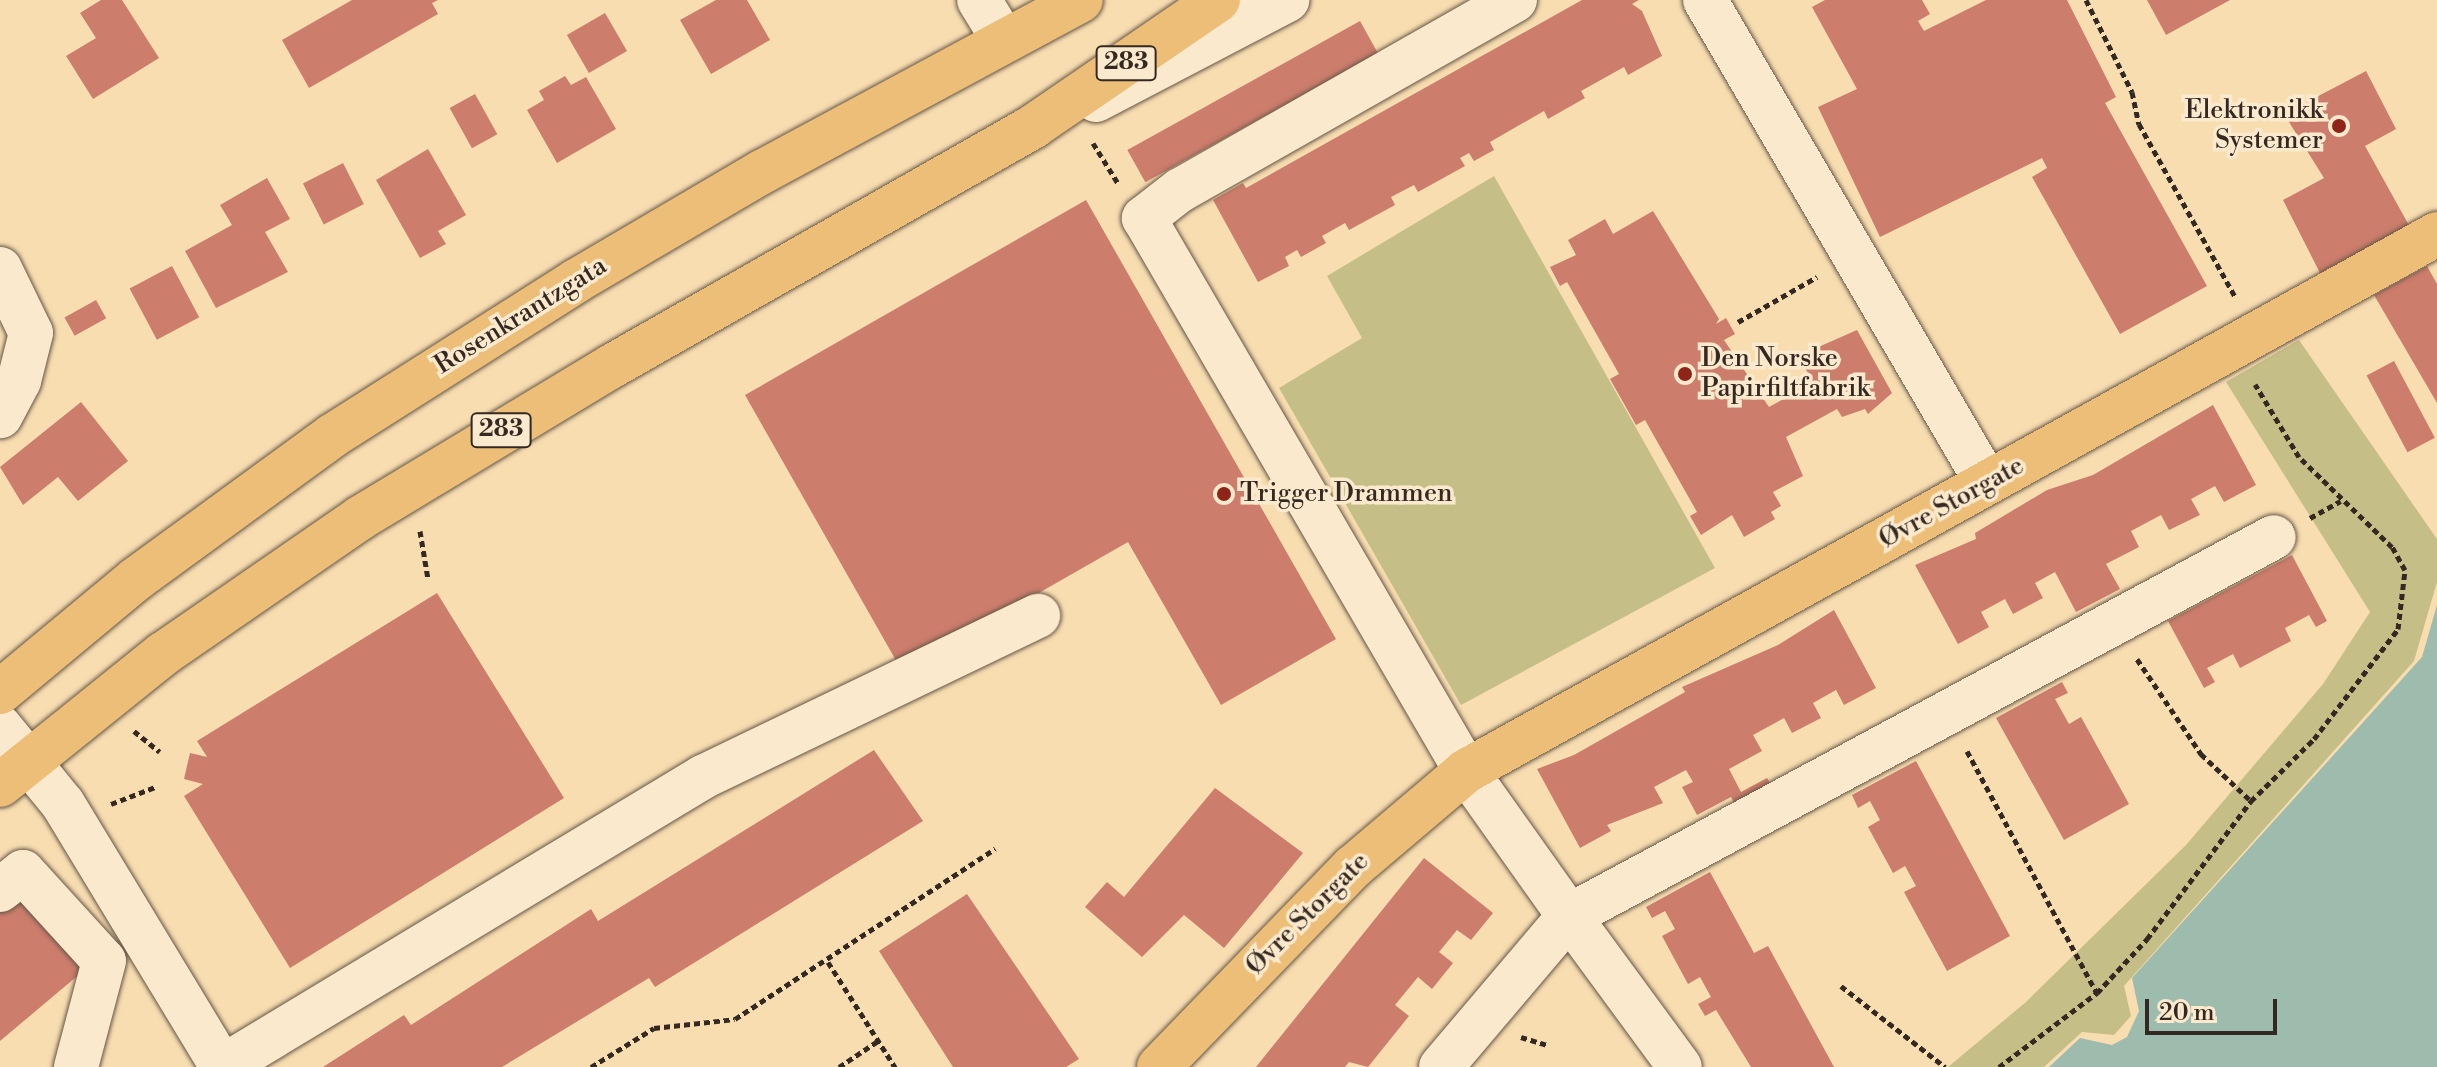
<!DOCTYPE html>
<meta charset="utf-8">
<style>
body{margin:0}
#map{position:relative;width:2437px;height:1067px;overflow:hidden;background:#f8ddb1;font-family:"Libre Bodoni",serif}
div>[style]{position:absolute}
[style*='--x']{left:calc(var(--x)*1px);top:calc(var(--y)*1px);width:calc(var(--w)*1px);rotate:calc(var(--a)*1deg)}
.green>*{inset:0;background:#c5bf87}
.water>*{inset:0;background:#9dbcad}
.building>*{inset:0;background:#cc7d6c;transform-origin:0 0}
.path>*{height:5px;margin-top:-2.5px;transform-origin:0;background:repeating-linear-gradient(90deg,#342922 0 6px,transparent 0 10px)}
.roads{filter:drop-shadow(0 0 2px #655646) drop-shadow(0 0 2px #655646)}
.minor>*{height:44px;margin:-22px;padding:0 22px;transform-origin:22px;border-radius:22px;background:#fae9cc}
.major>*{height:44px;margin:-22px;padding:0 22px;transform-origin:22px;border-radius:22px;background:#ecbe78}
.dots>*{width:22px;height:22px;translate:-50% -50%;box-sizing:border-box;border:4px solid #fae9cc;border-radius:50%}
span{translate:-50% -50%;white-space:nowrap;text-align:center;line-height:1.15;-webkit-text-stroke:7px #fae9cc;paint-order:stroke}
.shield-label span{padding:2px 6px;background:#fae9cc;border:2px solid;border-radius:6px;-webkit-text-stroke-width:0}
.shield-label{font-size:24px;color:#342922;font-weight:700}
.poi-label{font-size:26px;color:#342922}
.right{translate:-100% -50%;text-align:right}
.left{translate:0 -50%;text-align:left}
.street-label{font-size:26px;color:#342922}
.scale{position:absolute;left:2145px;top:999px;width:132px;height:36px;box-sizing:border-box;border:4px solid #342922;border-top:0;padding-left:10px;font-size:24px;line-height:28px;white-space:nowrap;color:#342922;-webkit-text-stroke:6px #fae9cc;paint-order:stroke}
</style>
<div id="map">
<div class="green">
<i style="clip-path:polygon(1494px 176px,1715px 568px,1461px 705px,1279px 388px,1362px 338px,1327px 276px)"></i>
<i style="clip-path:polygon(2299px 340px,2437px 539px,2437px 582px,2414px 661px,2124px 986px,2131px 1016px,2114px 1035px,2082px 1032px,2044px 1067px,1948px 1067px,2026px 1002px,2186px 845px,2323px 684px,2370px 612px,2226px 382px)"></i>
</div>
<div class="water">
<i style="clip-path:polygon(2437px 605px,2437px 1067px,2049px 1067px,2080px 1038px,2112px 1045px,2127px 1037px,2139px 1011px,2132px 978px,2422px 657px)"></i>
</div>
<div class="building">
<i style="clip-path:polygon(101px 0,122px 0,159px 58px,93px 99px,66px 56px,96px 38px,80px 13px)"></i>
<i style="clip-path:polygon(352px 0,438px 0,432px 3px,438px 14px,309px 88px,282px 40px)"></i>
<i style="clip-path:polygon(716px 0,747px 0,770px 40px,711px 74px,680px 20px)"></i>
<i style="clip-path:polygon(1582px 0,1639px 0,1632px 4px,1642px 11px,1662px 56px,1628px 75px,1624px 67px,1581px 91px,1585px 98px,1548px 119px,1544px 111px,1490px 142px,1494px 150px,1474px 161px,1469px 153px,1460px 158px,1465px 166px,1418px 192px,1414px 185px,1391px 197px,1395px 205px,1349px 230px,1345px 223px,1322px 236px,1326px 243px,1301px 257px,1297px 250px,1285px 257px,1289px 266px,1258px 282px,1213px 200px,1243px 183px,1246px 188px)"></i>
<i style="clip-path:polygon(1825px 0,1922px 0,1930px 14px,1918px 21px,1924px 31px,1986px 0,2067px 0,2116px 97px,2105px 103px,2207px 286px,2120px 334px,2032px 177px,2047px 168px,2042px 158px,1880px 237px,1818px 107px,1857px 89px,1812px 7px)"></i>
<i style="clip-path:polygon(2147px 0,2230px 0,2166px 35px)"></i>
<i style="left:605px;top:13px;width:44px;height:44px;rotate:60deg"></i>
<i style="left:1360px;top:21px;width:37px;height:266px;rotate:61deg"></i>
<i style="clip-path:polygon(2366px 71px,2396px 129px,2365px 146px,2411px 229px,2322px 277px,2283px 200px,2324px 178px,2284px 114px)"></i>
<i style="clip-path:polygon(565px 76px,571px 85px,586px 77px,616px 129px,557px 163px,527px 110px,544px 100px,539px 91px)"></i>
<i style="left:475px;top:94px;width:46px;height:29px;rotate:61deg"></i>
<i style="clip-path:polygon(428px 149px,466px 215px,438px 231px,446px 244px,420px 258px,376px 180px)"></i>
<i style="left:343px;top:163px;width:46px;height:45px;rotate:63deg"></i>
<i style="clip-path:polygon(267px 178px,290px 219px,265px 232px,288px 272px,216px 308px,185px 251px,232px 225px,220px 205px)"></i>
<i style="clip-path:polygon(1086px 200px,1336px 639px,1221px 705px,1128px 542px,902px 671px,745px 395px)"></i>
<i style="clip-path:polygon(1653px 211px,1719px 319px,1716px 324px,1726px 318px,1735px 334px,1724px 340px,1769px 407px,1789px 396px,1784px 387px,1808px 373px,1798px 356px,1857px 330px,1892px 393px,1868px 414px,1865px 409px,1842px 417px,1837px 409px,1786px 437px,1803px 476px,1773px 492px,1781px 506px,1771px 512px,1775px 519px,1744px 537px,1732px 515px,1701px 535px,1690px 516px,1697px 512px,1645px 420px,1636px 425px,1610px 379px,1619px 374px,1567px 282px,1560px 286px,1550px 267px,1576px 255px,1568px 240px,1605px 219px,1613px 234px)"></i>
<i style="left:172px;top:266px;width:58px;height:48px;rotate:62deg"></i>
<i style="clip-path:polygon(2427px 266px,2437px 284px,2437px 403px,2374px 295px)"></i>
<i style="left:96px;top:300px;width:21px;height:36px;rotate:61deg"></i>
<i style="left:2394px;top:361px;width:87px;height:31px;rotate:62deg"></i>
<i style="clip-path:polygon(81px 402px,128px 461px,78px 501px,58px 477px,23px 505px,0 467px)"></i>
<i style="clip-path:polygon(2213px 405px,2256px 485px,2224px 502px,2215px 486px,2191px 499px,2200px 515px,2169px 530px,2161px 515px,2131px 531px,2139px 547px,2106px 564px,2120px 589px,2076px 612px,2055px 572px,2035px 583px,2043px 598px,2013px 614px,2005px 599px,1981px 612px,1989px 627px,1958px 644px,1915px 565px,1976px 539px,1975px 533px,2047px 490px,2093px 475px)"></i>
<i style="clip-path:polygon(2292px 555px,2327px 621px,2316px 627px,2309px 615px,2285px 628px,2291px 641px,2240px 668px,2233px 654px,2207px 668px,2215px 682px,2204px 688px,2168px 621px)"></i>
<i style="clip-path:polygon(437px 593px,564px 798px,290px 968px,184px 796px,203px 784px,184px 779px,190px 753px,207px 757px,197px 741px)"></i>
<i style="clip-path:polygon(1834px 610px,1876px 688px,1844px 705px,1836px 690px,1813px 703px,1821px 718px,1792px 733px,1784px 718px,1753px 735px,1762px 751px,1729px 769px,1741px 792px,1767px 778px,1776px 792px,1739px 812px,1731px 797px,1697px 815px,1682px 787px,1693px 782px,1686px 770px,1654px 787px,1663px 803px,1607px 825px,1611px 831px,1580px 848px,1537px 769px,1574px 755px,1685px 692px,1682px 687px,1778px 645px)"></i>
<i style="clip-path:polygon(2062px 682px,2068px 693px,2055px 699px,2069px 724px,2081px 717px,2129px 804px,2064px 840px,1996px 718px)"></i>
<i style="clip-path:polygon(874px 750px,923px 821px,655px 987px,649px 978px,502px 1067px,323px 1067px,404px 1015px,411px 1025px,591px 909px,598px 921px)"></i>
<i style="clip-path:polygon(1916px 761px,2010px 936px,1947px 971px,1904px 892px,1916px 886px,1905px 866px,1893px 873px,1868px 827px,1880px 820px,1870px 801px,1858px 808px,1852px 795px)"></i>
<i style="clip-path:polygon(1215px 788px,1303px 853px,1224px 948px,1184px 915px,1142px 957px,1085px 907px,1107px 882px,1124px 897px)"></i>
<i style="clip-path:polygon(1424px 858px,1493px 913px,1471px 940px,1457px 930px,1439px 952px,1453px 963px,1432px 989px,1418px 977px,1395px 1005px,1409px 1016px,1368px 1067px,1349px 1062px,1345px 1067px,1256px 1067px)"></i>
<i style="clip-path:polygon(1710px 872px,1754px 953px,1768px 946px,1834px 1067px,1751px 1067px,1716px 1010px,1705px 1016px,1698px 1004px,1711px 997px,1700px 977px,1688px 984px,1662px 936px,1675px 929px,1665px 911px,1652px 918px,1646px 907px)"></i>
<i style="clip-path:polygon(24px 891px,88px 967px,0 1041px,0 911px)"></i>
<i style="clip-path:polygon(967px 894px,1079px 1059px,1066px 1067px,953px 1067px,879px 951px)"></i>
</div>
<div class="path">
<i style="--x:2086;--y:0;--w:103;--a:63.4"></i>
<i style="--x:2132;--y:92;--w:33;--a:78"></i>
<i style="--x:2139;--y:124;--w:199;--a:60.9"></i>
<i style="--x:1093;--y:143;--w:49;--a:58.2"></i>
<i style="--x:1738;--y:322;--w:91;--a:-29.7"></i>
<i style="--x:2310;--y:518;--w:35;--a:-29"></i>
<i style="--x:420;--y:531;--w:49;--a:80.5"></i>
<i style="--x:2137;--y:659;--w:115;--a:56"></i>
<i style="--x:2201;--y:754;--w:69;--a:43.2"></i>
<i style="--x:134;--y:731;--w:33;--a:39"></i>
<i style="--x:1967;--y:751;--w:275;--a:61.8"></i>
<i style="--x:111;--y:804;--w:47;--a:-21.1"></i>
<i style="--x:828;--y:962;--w:125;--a:57.5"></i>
<i style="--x:1841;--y:986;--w:132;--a:37.9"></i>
<i style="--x:1521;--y:1037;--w:27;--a:17"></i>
<i style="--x:591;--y:1067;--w:74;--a:-31.8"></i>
<i style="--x:654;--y:1028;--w:81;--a:-6.3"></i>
<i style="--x:735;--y:1019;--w:311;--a:-33.2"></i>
<i style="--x:839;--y:1067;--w:47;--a:-33.7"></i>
<i style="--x:1999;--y:1067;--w:123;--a:-37.1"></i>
<i style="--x:2097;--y:993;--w:74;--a:-47.2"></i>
<i style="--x:2147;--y:939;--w:173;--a:-53"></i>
<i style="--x:2251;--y:801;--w:88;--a:-44.5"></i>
<i style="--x:2314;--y:739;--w:138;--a:-52.6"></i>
<i style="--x:2398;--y:629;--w:59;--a:-83.2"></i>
<i style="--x:2405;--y:570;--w:26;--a:-119"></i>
<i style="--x:2392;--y:547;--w:129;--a:-135.9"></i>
<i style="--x:2299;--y:457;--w:85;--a:-121.1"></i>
</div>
<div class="roads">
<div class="minor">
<i style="--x:979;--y:0;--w:46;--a:58.4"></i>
<i style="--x:1515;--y:0;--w:385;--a:150.4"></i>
<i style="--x:1180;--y:190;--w:46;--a:142.1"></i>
<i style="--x:1144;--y:218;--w:640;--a:59.79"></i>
<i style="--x:1466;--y:771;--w:178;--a:54.6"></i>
<i style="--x:1569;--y:916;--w:800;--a:-28.26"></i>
<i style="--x:1705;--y:0;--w:559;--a:59.72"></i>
<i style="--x:1096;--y:100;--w:216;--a:-27.6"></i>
<i style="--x:0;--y:269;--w:71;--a:64.2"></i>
<i style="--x:31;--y:333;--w:49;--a:104"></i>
<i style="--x:19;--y:381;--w:40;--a:118"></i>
<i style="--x:0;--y:727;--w:99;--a:50.7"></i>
<i style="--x:63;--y:804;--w:307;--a:58.8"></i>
<i style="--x:0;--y:890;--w:29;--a:-38"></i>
<i style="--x:23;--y:872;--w:120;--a:47.7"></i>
<i style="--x:104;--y:961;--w:110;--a:104.8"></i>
<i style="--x:222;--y:1067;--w:562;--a:-31.09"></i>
<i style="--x:703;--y:777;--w:372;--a:-25.7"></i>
<i style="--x:1441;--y:1067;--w:198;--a:-49.7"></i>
<i style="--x:1569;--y:916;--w:187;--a:53.7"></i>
</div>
<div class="major">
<i style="--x:0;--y:692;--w:177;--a:-39.7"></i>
<i style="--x:136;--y:579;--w:243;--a:-36.1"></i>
<i style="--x:332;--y:436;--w:289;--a:-32.4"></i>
<i style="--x:576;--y:281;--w:216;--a:-30.4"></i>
<i style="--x:762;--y:172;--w:362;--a:-28.3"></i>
<i style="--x:0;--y:785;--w:209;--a:-38.8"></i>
<i style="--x:163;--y:654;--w:239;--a:-34.6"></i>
<i style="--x:360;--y:518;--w:294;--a:-31.1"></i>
<i style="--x:612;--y:366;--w:485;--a:-29.6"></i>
<i style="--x:1034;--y:126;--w:223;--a:-34.4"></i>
<i style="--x:1159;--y:1067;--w:279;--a:-45.9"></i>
<i style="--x:1353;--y:867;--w:148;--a:-40.3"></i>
<i style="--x:1466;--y:771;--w:1110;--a:-28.94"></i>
</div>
</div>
<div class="dots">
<i style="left:2339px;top:126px;background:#8f2418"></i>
<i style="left:1685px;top:374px;background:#8f2418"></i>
<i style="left:1224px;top:494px;background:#8f2418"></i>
</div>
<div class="shield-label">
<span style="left:1126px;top:63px">283</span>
<span style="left:501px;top:430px">283</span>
</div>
<div class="poi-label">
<span class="right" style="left:2323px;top:126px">Elektronikk<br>Systemer</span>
<span class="left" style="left:1701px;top:374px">Den Norske<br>Papirfiltfabrik</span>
<span class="left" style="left:1240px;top:494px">Trigger Drammen</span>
</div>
<div class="street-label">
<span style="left:521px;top:316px;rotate:-32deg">Rosenkrantzgata</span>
<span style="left:1952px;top:503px;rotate:-29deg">Øvre Storgate</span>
<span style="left:1308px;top:914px;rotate:-45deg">Øvre Storgate</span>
</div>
<div class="scale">20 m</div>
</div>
